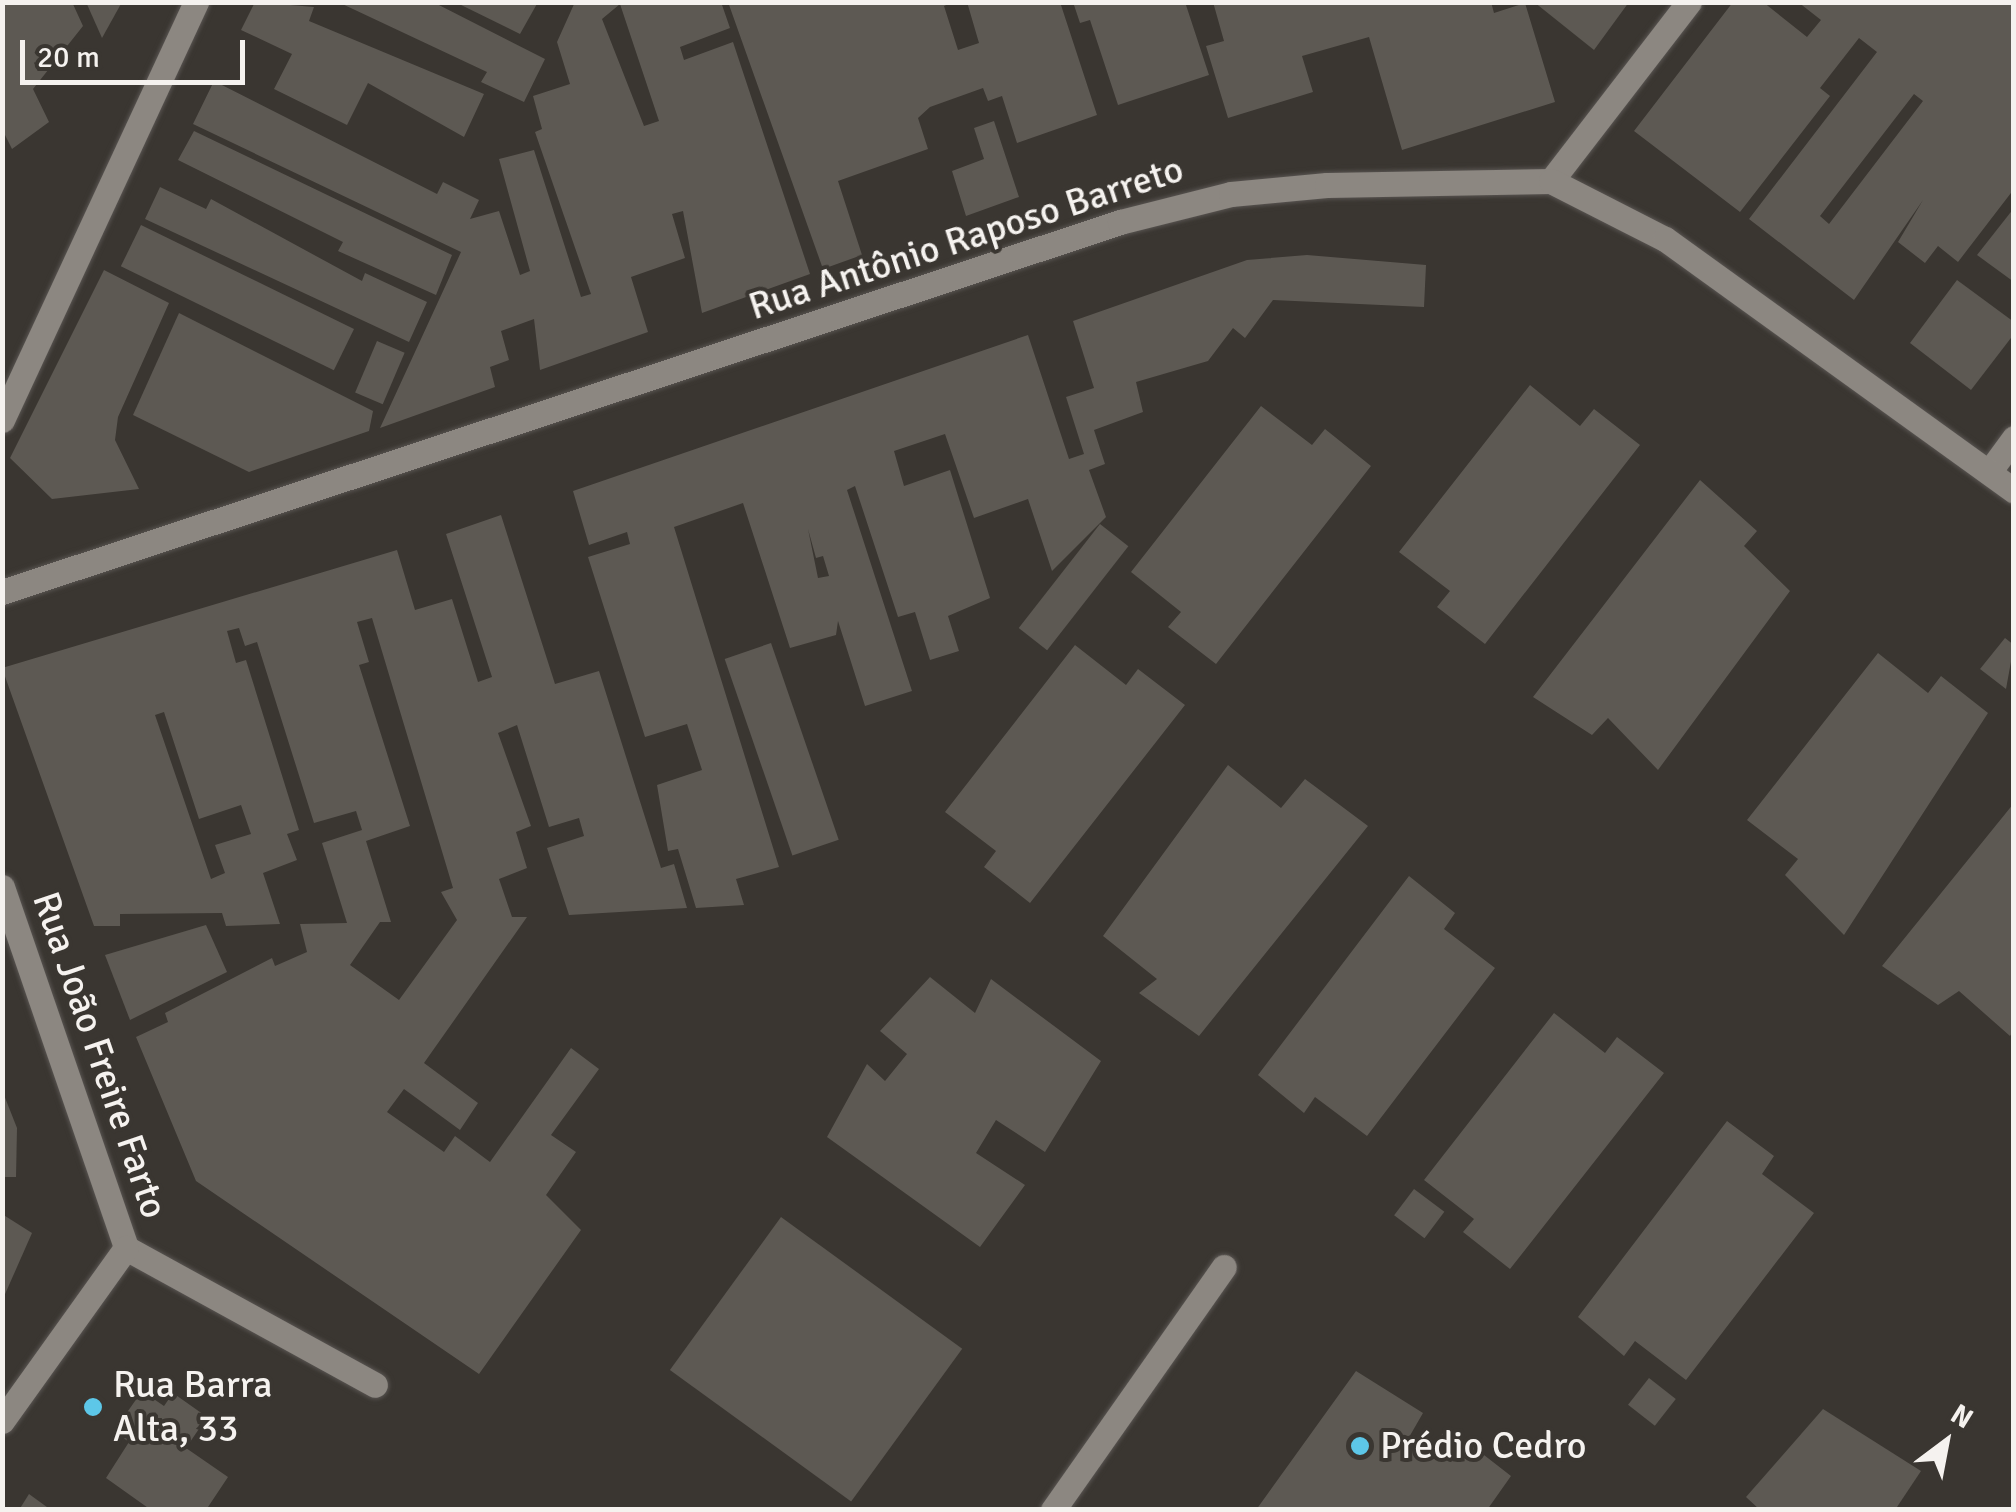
<!DOCTYPE html>
<meta charset="utf-8">
<style>
body{margin:0}
#map{position:relative;width:2016px;height:1512px;overflow:hidden;background:#3a3631;font-family:Signika,sans-serif}
div>[style]{position:absolute}
[style*='--x']{left:calc(var(--x)*1px);top:calc(var(--y)*1px);width:calc(var(--w)*1px);rotate:calc(var(--a)*1deg)}
.building>*{inset:0;background:#5d5953;transform-origin:0 0}
.roads{filter:drop-shadow(0 0 2px #585451) drop-shadow(0 0 2px #585451)}
.minor>*{height:25px;margin:-12.5px;padding:0 12.5px;transform-origin:12.5px;border-radius:12.5px;background:#8c8781}
.dots>*{width:28px;height:28px;translate:-50% -50%;box-sizing:border-box;border:5px solid #3a3631;border-radius:50%}
span{translate:-50% -50%;white-space:nowrap;text-align:center;line-height:1.15;-webkit-text-stroke:8px #3a3631;paint-order:stroke}
.street-label{font-size:38px;color:#f5f2ef}
.poi-label{font-size:38px;color:#f5f2ef}
.left{translate:0 -50%;text-align:left}
.frame{position:absolute;inset:0;border:5px solid #f5f2ef;pointer-events:none}
.north{position:absolute;left:1896px;top:1392px;width:100px;height:100px;-webkit-text-stroke:8px #3a3631;paint-order:stroke;rotate:32deg;font-size:28px;font-weight:700;line-height:40px;text-align:center;color:#f5f2ef}
.north::after{content:'';display:block;margin:auto;width:35px;height:45px;background:#f5f2ef;clip-path:polygon(50% 0,100% 100%,50% 72%,0 100%)}
.scale{position:absolute;left:20px;top:40px;width:225px;height:45px;box-sizing:border-box;border:5px solid #f5f2ef;border-top:0;padding-left:12px;font-size:30px;line-height:35px;white-space:nowrap;color:#f5f2ef;-webkit-text-stroke:8px #3a3631;paint-order:stroke}
</style>
<div id="map">
<div class="building">
<i style="clip-path:polygon(2px 2px,72px 2px,83px 26px,33px 89px,49px 122px,12px 149px,2px 129px)"></i>
<i style="clip-path:polygon(86px 2px,122px 2px,102px 38px)"></i>
<i style="clip-path:polygon(255px 2px,314px 7px,309px 21px,484px 94px,464px 137px,368px 83px,347px 125px,274px 89px,292px 54px,241px 30px)"></i>
<i style="clip-path:polygon(338px 2px,433px 2px,545px 59px,524px 102px,481px 82px,487px 72px)"></i>
<i style="clip-path:polygon(455px 2px,538px 2px,520px 34px)"></i>
<i style="clip-path:polygon(evenodd,575px 2px,721px 2px,730px 28px,680px 47px,684px 60px,733px 42px,810px 274px,702px 313px,683px 211px,672px 214px,685px 258px,631px 277px,648px 332px,540px 370px,534px 319px,501px 331px,509px 360px,490px 367px,495px 387px,380px 428px,461px 252px,193px 124px,214px 81px,437px 194px,443px 182px,479px 200px,470px 219px,499px 211px,520px 275px,530px 271px,499px 159px,534px 150px,581px 297px,591px 294px,535px 132px,542px 129px,533px 96px,570px 84px,557px 42px,575px 2px,620px 4px,659px 121px,644px 126px,602px 19px,620px 4px)"></i>
<i style="clip-path:polygon(728px 2px,953px 2px,944px 6px,958px 50px,979px 43px,967px 2px,1060px 2px,1097px 115px,1017px 143px,1002px 96px,988px 101px,983px 88px,930px 107px,918px 118px,928px 149px,838px 181px,862px 255px,823px 269px)"></i>
<i style="clip-path:polygon(1073px 2px,1185px 2px,1209px 75px,1118px 105px,1090px 20px,1080px 23px)"></i>
<i style="clip-path:polygon(1213px 2px,1491px 2px,1494px 13px,1525px 3px,1555px 102px,1402px 150px,1369px 37px,1302px 56px,1313px 92px,1228px 118px,1206px 46px,1224px 41px)"></i>
<i style="clip-path:polygon(1534px 2px,1629px 2px,1594px 50px)"></i>
<i style="clip-path:polygon(evenodd,1733px 2px,1763px 2px,1807px 37px,1821px 20px,1798px 2px,2014px 2px,2014px 189px,1958px 262px,1938px 246px,1925px 263px,1898px 242px,1923px 200px,1854px 300px,1749px 219px,1877px 52px,1859px 38px,1820px 88px,1830px 96px,1740px 212px,1634px 131px,1733px 2px,1914px 94px,1923px 101px,1829px 224px,1820px 216px,1914px 94px)"></i>
<i style="clip-path:polygon(994px 121px,1019px 197px,966px 216px,952px 171px,984px 159px,974px 128px)"></i>
<i style="clip-path:polygon(194px 131px,452px 255px,436px 295px,338px 251px,343px 242px,178px 160px)"></i>
<i style="clip-path:polygon(160px 187px,206px 209px,211px 199px,362px 281px,365px 273px,427px 302px,409px 342px,145px 219px)"></i>
<i style="clip-path:polygon(2014px 208px,2014px 282px,1977px 255px)"></i>
<i style="left:141px;top:225px;width:237px;height:46px;rotate:26deg"></i>
<i style="clip-path:polygon(evenodd,1307px 255px,1426px 265px,1424px 307px,1273px 300px,1245px 338px,1233px 328px,1208px 361px,1136px 382px,1143px 412px,1094px 430px,1105px 464px,1089px 470px,1106px 517px,1052px 571px,1028px 499px,974px 518px,945px 434px,894px 451px,904px 486px,950px 470px,990px 598px,948px 616px,959px 651px,930px 660px,915px 612px,898px 617px,855px 486px,847px 490px,912px 691px,865px 706px,838px 621px,836px 635px,790px 648px,743px 503px,674px 527px,779px 867px,736px 879px,744px 905px,696px 908px,678px 849px,668px 851px,657px 785px,702px 770px,687px 724px,645px 737px,588px 557px,630px 544px,627px 532px,589px 545px,573px 491px,1028px 335px,1069px 459px,1084px 454px,1066px 397px,1094px 388px,1073px 321px,1247px 260px,1307px 255px,808px 529px,816px 558px,823px 556px,829px 576px,818px 578px,808px 529px)"></i>
<i style="clip-path:polygon(104px 270px,169px 303px,118px 417px,115px 440px,139px 489px,52px 499px,10px 458px)"></i>
<i style="clip-path:polygon(1957px 280px,2014px 322px,2014px 334px,1971px 390px,1910px 343px)"></i>
<i style="clip-path:polygon(179px 313px,373px 411px,369px 431px,249px 472px,133px 415px)"></i>
<i style="left:377px;top:341px;width:30px;height:56px;rotate:23deg"></i>
<i style="clip-path:polygon(1530px 385px,1580px 426px,1594px 409px,1640px 445px,1485px 644px,1437px 607px,1450px 591px,1399px 552px)"></i>
<i style="clip-path:polygon(1261px 406px,1312px 445px,1325px 429px,1371px 466px,1216px 664px,1168px 627px,1181px 612px,1131px 572px)"></i>
<i style="clip-path:polygon(1700px 480px,1757px 531px,1744px 546px,1790px 591px,1658px 770px,1608px 718px,1592px 735px,1533px 697px)"></i>
<i style="clip-path:polygon(evenodd,501px 515px,555px 684px,599px 671px,661px 868px,674px 864px,687px 908px,569px 915px,547px 848px,584px 836px,579px 818px,549px 827px,517px 725px,498px 733px,531px 826px,516px 832px,527px 868px,499px 879px,512px 917px,527px 917px,424px 1063px,478px 1103px,460px 1130px,404px 1089px,387px 1112px,444px 1152px,455px 1136px,490px 1162px,571px 1048px,599px 1069px,551px 1135px,576px 1152px,546px 1195px,581px 1230px,479px 1374px,196px 1181px,136px 1037px,168px 1022px,165px 1013px,272px 958px,275px 966px,307px 952px,300px 924px,347px 923px,322px 843px,362px 830px,356px 811px,314px 823px,257px 642px,245px 646px,239px 628px,227px 631px,236px 663px,246px 660px,299px 830px,287px 834px,297px 860px,263px 873px,280px 924px,226px 926px,222px 913px,120px 914px,120px 926px,94px 926px,2px 668px,397px 550px,415px 610px,452px 599px,478px 682px,492px 677px,446px 534px,501px 515px,372px 618px,453px 888px,441px 892px,457px 920px,399px 1000px,350px 965px,380px 922px,391px 922px,366px 841px,410px 826px,359px 665px,369px 662px,357px 622px,372px 618px,501px 515px,164px 712px,199px 819px,241px 805px,251px 834px,215px 845px,225px 873px,211px 879px,155px 715px,164px 712px)"></i>
<i style="left:1100px;top:524px;width:36px;height:132px;rotate:38deg"></i>
<i style="clip-path:polygon(2005px 638px,2014px 645px,2006px 689px,1980px 669px)"></i>
<i style="left:771px;top:643px;width:208px;height:49px;rotate:71deg"></i>
<i style="clip-path:polygon(1075px 645px,1126px 685px,1138px 669px,1185px 705px,1030px 903px,984px 867px,996px 851px,945px 812px)"></i>
<i style="clip-path:polygon(1878px 653px,1928px 693px,1941px 676px,1988px 713px,1844px 935px,1785px 875px,1798px 859px,1747px 820px)"></i>
<i style="clip-path:polygon(1228px 765px,1281px 808px,1305px 779px,1368px 826px,1199px 1036px,1139px 993px,1157px 979px,1103px 936px)"></i>
<i style="clip-path:polygon(2014px 803px,2014px 1030px,2010px 1036px,1959px 991px,1938px 1005px,1882px 966px)"></i>
<i style="clip-path:polygon(1409px 876px,1455px 913px,1444px 929px,1495px 968px,1367px 1136px,1315px 1097px,1304px 1113px,1258px 1075px)"></i>
<i style="clip-path:polygon(206px 925px,227px 972px,130px 1020px,105px 955px)"></i>
<i style="clip-path:polygon(930px 977px,975px 1013px,991px 979px,1101px 1061px,1045px 1152px,996px 1120px,976px 1153px,1025px 1185px,980px 1247px,827px 1137px,867px 1064px,885px 1081px,907px 1054px,880px 1031px)"></i>
<i style="clip-path:polygon(1554px 1013px,1605px 1053px,1617px 1037px,1664px 1073px,1510px 1269px,1463px 1232px,1474px 1219px,1424px 1180px)"></i>
<i style="clip-path:polygon(2px 1090px,17px 1128px,16px 1177px,2px 1177px)"></i>
<i style="clip-path:polygon(1727px 1121px,1774px 1156px,1762px 1174px,1814px 1213px,1686px 1380px,1635px 1341px,1624px 1356px,1578px 1317px)"></i>
<i style="left:1414px;top:1189px;width:38px;height:33px;rotate:37deg"></i>
<i style="clip-path:polygon(2px 1214px,32px 1233px,2px 1301px)"></i>
<i style="left:781px;top:1217px;width:224px;height:189px;rotate:36deg"></i>
<i style="clip-path:polygon(1356px 1371px,1423px 1413px,1408px 1439px,1428px 1452px,1448px 1427px,1511px 1476px,1487px 1510px,1256px 1510px)"></i>
<i style="left:1649px;top:1378px;width:34px;height:34px;rotate:38deg"></i>
<i style="clip-path:polygon(142px 1391px,164px 1406px,173px 1393px,207px 1417px,186px 1448px,228px 1477px,206px 1510px,151px 1510px,106px 1478px,129px 1442px,114px 1431px)"></i>
<i style="clip-path:polygon(1823px 1409px,1921px 1471px,1895px 1510px,1760px 1510px,1746px 1497px)"></i>
<i style="clip-path:polygon(29px 1494px,51px 1510px,19px 1510px)"></i>
</div>
<div class="roads">
<div class="minor">
<i style="--x:1551;--y:181;--w:226;--a:-52.4"></i>
<i style="--x:2;--y:420;--w:461;--a:-65.1"></i>
<i style="--x:1989;--y:472;--w:42;--a:-53.7"></i>
<i style="--x:2;--y:592;--w:1178;--a:-18.31"></i>
<i style="--x:1120;--y:222;--w:114;--a:-14.2"></i>
<i style="--x:1231;--y:194;--w:96;--a:-5.4"></i>
<i style="--x:1327;--y:185;--w:224;--a:-1"></i>
<i style="--x:1551;--y:181;--w:128;--a:27"></i>
<i style="--x:1665;--y:239;--w:430;--a:35.8"></i>
<i style="--x:2;--y:887;--w:382;--a:71"></i>
<i style="--x:126;--y:1248;--w:284;--a:28.8"></i>
<i style="--x:2;--y:1421;--w:213;--a:-54.4"></i>
<i style="--x:1053;--y:1510;--w:297;--a:-54.9"></i>
</div>
</div>
<div class="dots">
<i style="left:93px;top:1407px;background:#5dc7e8"></i>
<i style="left:1360px;top:1446px;background:#5dc7e8"></i>
</div>
<div class="street-label">
<span style="left:966px;top:238px;rotate:-18deg">Rua Antônio Raposo Barreto</span>
<span style="left:100px;top:1055px;rotate:71deg">Rua João Freire Farto</span>
</div>
<div class="poi-label">
<span class="left" style="left:113px;top:1407px">Rua Barra<br>Alta, 33</span>
<span class="left" style="left:1380px;top:1446px">Prédio Cedro</span>
</div>
<div class="frame"></div>
<div class="north">N</div>
<div class="scale">20 m</div>
</div>
